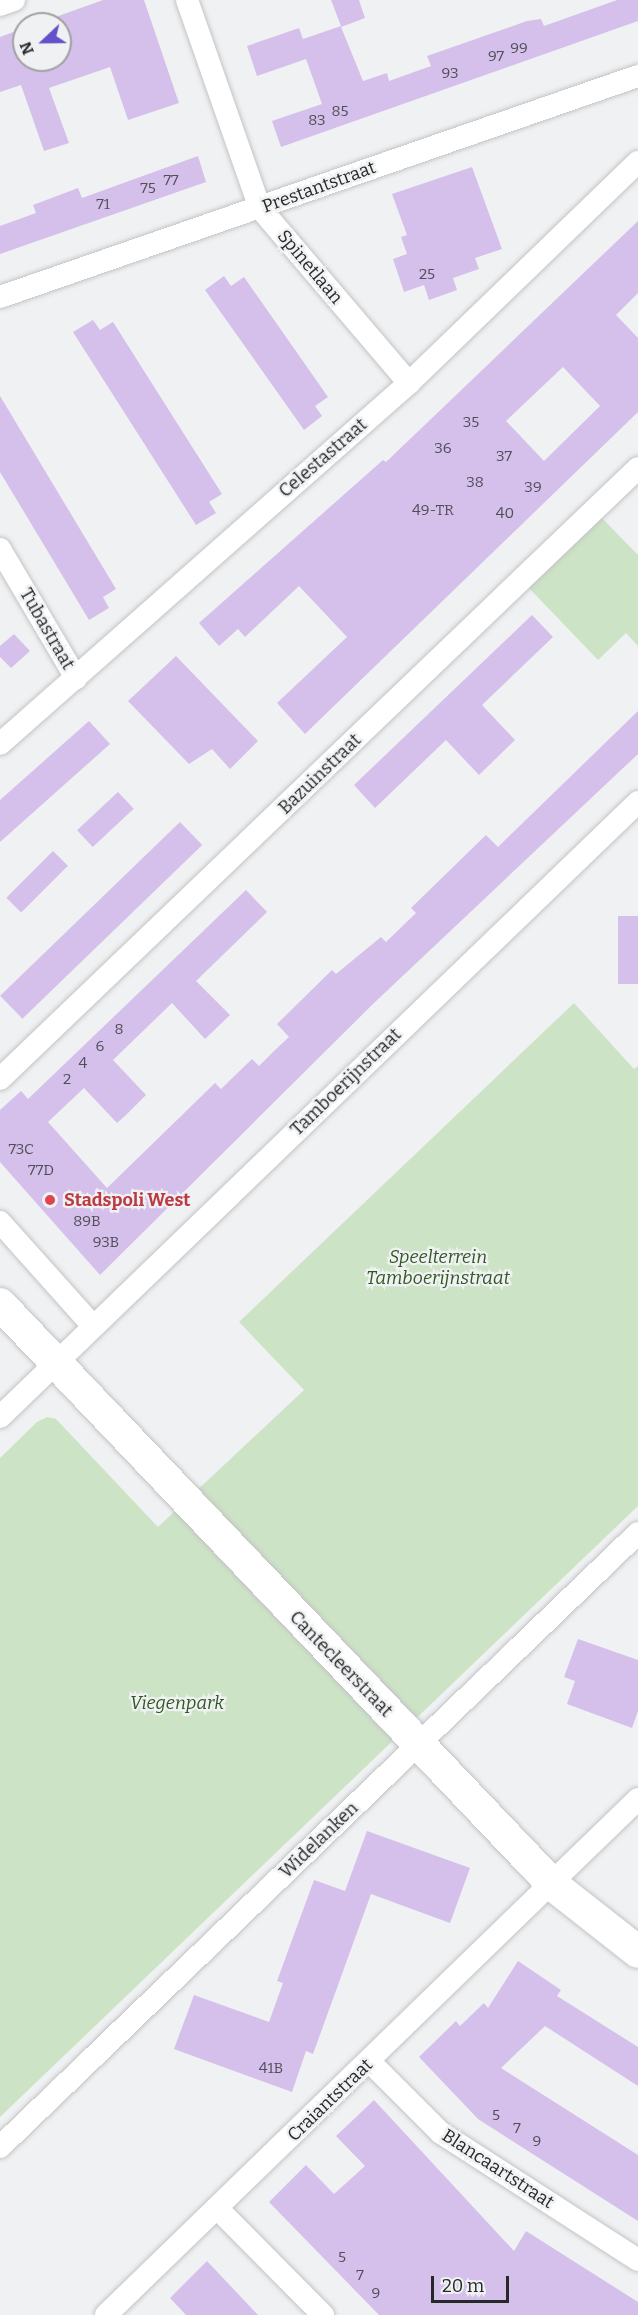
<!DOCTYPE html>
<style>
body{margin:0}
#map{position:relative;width:638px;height:2315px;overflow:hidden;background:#f0f1f3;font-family:Bitter,serif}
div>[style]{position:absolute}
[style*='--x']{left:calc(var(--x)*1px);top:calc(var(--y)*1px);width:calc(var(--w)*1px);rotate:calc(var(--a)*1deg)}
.green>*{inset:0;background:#cde3c6}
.building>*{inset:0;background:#d4c0eb;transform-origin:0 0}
.roads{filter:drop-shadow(0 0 2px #c3c4c5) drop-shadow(0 0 2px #c3c4c5)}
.street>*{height:22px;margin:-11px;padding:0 11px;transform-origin:11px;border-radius:11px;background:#fff}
.secondary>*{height:32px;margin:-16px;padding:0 16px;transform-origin:16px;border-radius:16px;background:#fff}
.dots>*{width:16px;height:16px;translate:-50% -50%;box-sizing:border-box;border:3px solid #f0f1f3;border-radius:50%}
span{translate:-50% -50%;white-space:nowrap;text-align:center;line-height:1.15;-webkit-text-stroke:4.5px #f0f1f3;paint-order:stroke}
.number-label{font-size:15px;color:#524e59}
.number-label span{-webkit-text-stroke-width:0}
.street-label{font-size:18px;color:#272828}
.health-label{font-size:18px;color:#be3a42;font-weight:700}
.left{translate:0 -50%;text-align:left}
.park-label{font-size:18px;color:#305722;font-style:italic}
.north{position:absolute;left:12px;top:12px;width:60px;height:60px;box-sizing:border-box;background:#f0f1f3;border:2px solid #a0a1a2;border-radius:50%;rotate:248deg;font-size:16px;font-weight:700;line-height:24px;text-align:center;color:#272828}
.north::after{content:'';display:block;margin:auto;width:21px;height:27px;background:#6251c9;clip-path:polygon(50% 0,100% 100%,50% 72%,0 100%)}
.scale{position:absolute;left:431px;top:2276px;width:78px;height:27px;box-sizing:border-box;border:3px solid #272828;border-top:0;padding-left:8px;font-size:18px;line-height:21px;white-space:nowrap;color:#272828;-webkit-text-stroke:4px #f0f1f3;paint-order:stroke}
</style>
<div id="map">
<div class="green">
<i style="clip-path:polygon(599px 515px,638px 555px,638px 646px,626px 633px,598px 660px,527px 586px)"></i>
<i style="clip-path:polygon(574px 1003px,634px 1069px,638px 1066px,638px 1506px,0 2117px,0 1458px,37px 1422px,47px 1417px,56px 1419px,158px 1527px,304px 1390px,239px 1322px)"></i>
</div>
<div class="building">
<i style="clip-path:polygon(103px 0,144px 0,179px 103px,128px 120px,110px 67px,49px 88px,69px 143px,44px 151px,21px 85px,0 92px,0 37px,24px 28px,24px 60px,60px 60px,60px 24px,36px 24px)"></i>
<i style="clip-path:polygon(331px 0,359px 0,365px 18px,341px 27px,363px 81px,387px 73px,389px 81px,431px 66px,427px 56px,527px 21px,541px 19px,544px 26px,617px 0,638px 0,638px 21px,281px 147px,272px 121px,322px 104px,306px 59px,257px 76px,247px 46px,299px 28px,303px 39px,341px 26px)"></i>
<i style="clip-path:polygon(198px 156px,206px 182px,0 254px,0 226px,36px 213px,33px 205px,78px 188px,82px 198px)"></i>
<i style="clip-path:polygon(472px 167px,502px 249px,475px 258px,479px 269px,453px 278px,457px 290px,429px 300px,424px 285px,404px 292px,393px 259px,407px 254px,401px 237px,407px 235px,392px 194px)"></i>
<i style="clip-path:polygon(evenodd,638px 221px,638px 293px,616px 315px,638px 338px,638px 412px,305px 734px,277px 703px,347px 637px,299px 586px,245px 637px,238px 629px,219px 646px,199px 623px,383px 460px,386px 462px,638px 221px,563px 367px,600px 406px,544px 461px,506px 421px,563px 367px)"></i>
<i style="clip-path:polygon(224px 276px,231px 286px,244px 277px,328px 397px,315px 406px,322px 416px,304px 430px,205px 290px)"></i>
<i style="clip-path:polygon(93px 320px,100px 330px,113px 322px,222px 494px,209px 502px,216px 513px,196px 525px,73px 332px)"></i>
<i style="clip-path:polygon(0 396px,116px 589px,103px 597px,109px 608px,89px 620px,0 472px)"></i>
<i style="clip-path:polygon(532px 615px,553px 637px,482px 705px,515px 740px,479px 775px,446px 740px,375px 808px,354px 785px)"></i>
<i style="clip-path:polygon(14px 634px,30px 651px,11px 668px,0 657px,0 646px)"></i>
<i style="clip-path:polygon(176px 656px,258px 741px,230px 769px,212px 749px,189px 764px,128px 701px)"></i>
<i style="clip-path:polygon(638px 711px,638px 754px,374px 1003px,100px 1275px,0 1162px,0 1110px,21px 1091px,28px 1099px,246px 890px,267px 912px,196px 981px,230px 1015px,205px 1039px,172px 1003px,113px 1060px,146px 1095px,126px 1115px,117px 1123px,84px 1088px,48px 1122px,107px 1188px,215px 1083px,221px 1089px,252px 1059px,259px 1066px,274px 1051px,289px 1037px,277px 1024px,332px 970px,336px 974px,381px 937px,386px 942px,416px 913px,411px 908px,486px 835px,498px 847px)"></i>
<i style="clip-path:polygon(89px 721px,110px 744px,0 842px,0 800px)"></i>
<i style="left:118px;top:792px;width:23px;height:56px;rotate:47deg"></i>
<i style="left:180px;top:822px;width:32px;height:250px;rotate:46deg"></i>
<i style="left:53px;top:851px;width:21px;height:66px;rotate:45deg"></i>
<i style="left:618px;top:916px;width:20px;height:68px"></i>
<i style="clip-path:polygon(578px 1639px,638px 1660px,638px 1711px,632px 1728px,567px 1704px,575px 1681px,564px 1677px)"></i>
<i style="clip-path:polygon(367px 1831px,470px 1868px,450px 1923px,371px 1894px,313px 2054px,306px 2051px,292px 2092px,174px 2049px,194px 1995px,269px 2022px,283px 1983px,277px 1981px,314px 1880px,345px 1891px)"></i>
<i style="clip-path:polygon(518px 1961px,561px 1990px,557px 1996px,638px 2047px,638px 2086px,545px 2026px,501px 2068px,638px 2155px,638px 2221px,478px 2119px,419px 2057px,456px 2021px,460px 2026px,484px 2003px,488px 2008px)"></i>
<i style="clip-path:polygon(374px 2100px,514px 2251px,526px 2231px,638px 2302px,638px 2315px,379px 2315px,269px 2202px,306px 2165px,334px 2194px,365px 2166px,336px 2136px)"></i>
<i style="clip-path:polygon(207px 2261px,240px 2296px,258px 2315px,186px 2315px,170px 2298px)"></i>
</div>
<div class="roads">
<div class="street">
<i style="--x:187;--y:0;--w:220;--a:70.7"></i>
<i style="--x:260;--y:208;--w:230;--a:49.6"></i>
<i style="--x:0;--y:5;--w:15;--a:-20"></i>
<i style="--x:0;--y:297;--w:675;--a:-19.11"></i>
<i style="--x:0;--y:549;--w:150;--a:59.5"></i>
<i style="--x:0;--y:744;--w:546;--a:-41.43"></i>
<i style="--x:409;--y:383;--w:318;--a:-44"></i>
<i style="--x:0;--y:1079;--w:883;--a:-43.76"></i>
<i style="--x:0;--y:1222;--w:140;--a:48.2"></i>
<i style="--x:0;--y:1417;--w:886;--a:-43.95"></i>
<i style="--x:370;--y:2062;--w:100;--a:45"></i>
<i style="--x:441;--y:2133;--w:234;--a:32.8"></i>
<i style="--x:0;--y:2147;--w:885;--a:-43.9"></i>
<i style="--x:217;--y:2208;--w:151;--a:45.3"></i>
<i style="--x:106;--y:2315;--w:741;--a:-44.13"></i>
</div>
<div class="secondary">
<i style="--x:0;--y:1304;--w:802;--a:46.41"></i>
<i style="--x:553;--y:1885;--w:108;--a:38.2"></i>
</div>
</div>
<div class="dots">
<i style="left:50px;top:1200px;background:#e0444e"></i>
</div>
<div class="number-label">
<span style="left:519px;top:49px">99</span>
<span style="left:496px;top:57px">97</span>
<span style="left:450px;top:74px">93</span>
<span style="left:340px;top:112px">85</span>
<span style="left:317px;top:121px">83</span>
<span style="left:171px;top:181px">77</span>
<span style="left:148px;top:189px">75</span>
<span style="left:103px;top:205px">71</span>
<span style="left:427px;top:275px">25</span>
<span style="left:471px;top:423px">35</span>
<span style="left:443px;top:449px">36</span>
<span style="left:504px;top:457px">37</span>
<span style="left:475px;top:483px">38</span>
<span style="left:533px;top:488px">39</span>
<span style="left:433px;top:511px">49-TR</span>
<span style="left:505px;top:514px">40</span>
<span style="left:119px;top:1030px">8</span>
<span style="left:100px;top:1047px">6</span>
<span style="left:83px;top:1064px">4</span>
<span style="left:67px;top:1080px">2</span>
<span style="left:21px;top:1150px">73C</span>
<span style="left:41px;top:1171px">77D</span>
<span style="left:87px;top:1222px">89B</span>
<span style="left:106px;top:1243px">93B</span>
<span style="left:271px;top:2069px">41B</span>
<span style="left:496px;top:2116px">5</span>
<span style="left:517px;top:2129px">7</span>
<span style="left:537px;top:2142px">9</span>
<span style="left:342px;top:2258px">5</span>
<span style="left:360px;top:2276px">7</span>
<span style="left:376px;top:2294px">9</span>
</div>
<div class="street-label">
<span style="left:319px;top:187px;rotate:-20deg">Prestantstraat</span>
<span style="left:310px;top:267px;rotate:50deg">Spinetlaan</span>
<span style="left:323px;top:458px;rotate:-41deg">Celestastraat</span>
<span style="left:47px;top:629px;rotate:60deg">Tubastraat</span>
<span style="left:320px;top:774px;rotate:-44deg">Bazuinstraat</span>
<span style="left:346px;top:1082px;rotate:-44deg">Tamboerijnstraat</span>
<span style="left:341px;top:1664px;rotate:46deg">Cantecleerstraat</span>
<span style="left:319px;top:1840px;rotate:-44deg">Widelanken</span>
<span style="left:330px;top:2100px;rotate:-44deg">Craiantstraat</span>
<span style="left:498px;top:2169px;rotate:33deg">Blancaartstraat</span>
</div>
<div class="health-label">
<span class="left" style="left:64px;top:1200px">Stadspoli West</span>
</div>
<div class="park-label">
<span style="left:438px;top:1268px">Speelterrein<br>Tamboerijnstraat</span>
<span style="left:177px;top:1703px">Viegenpark</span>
</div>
<div class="north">N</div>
<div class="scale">20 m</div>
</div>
